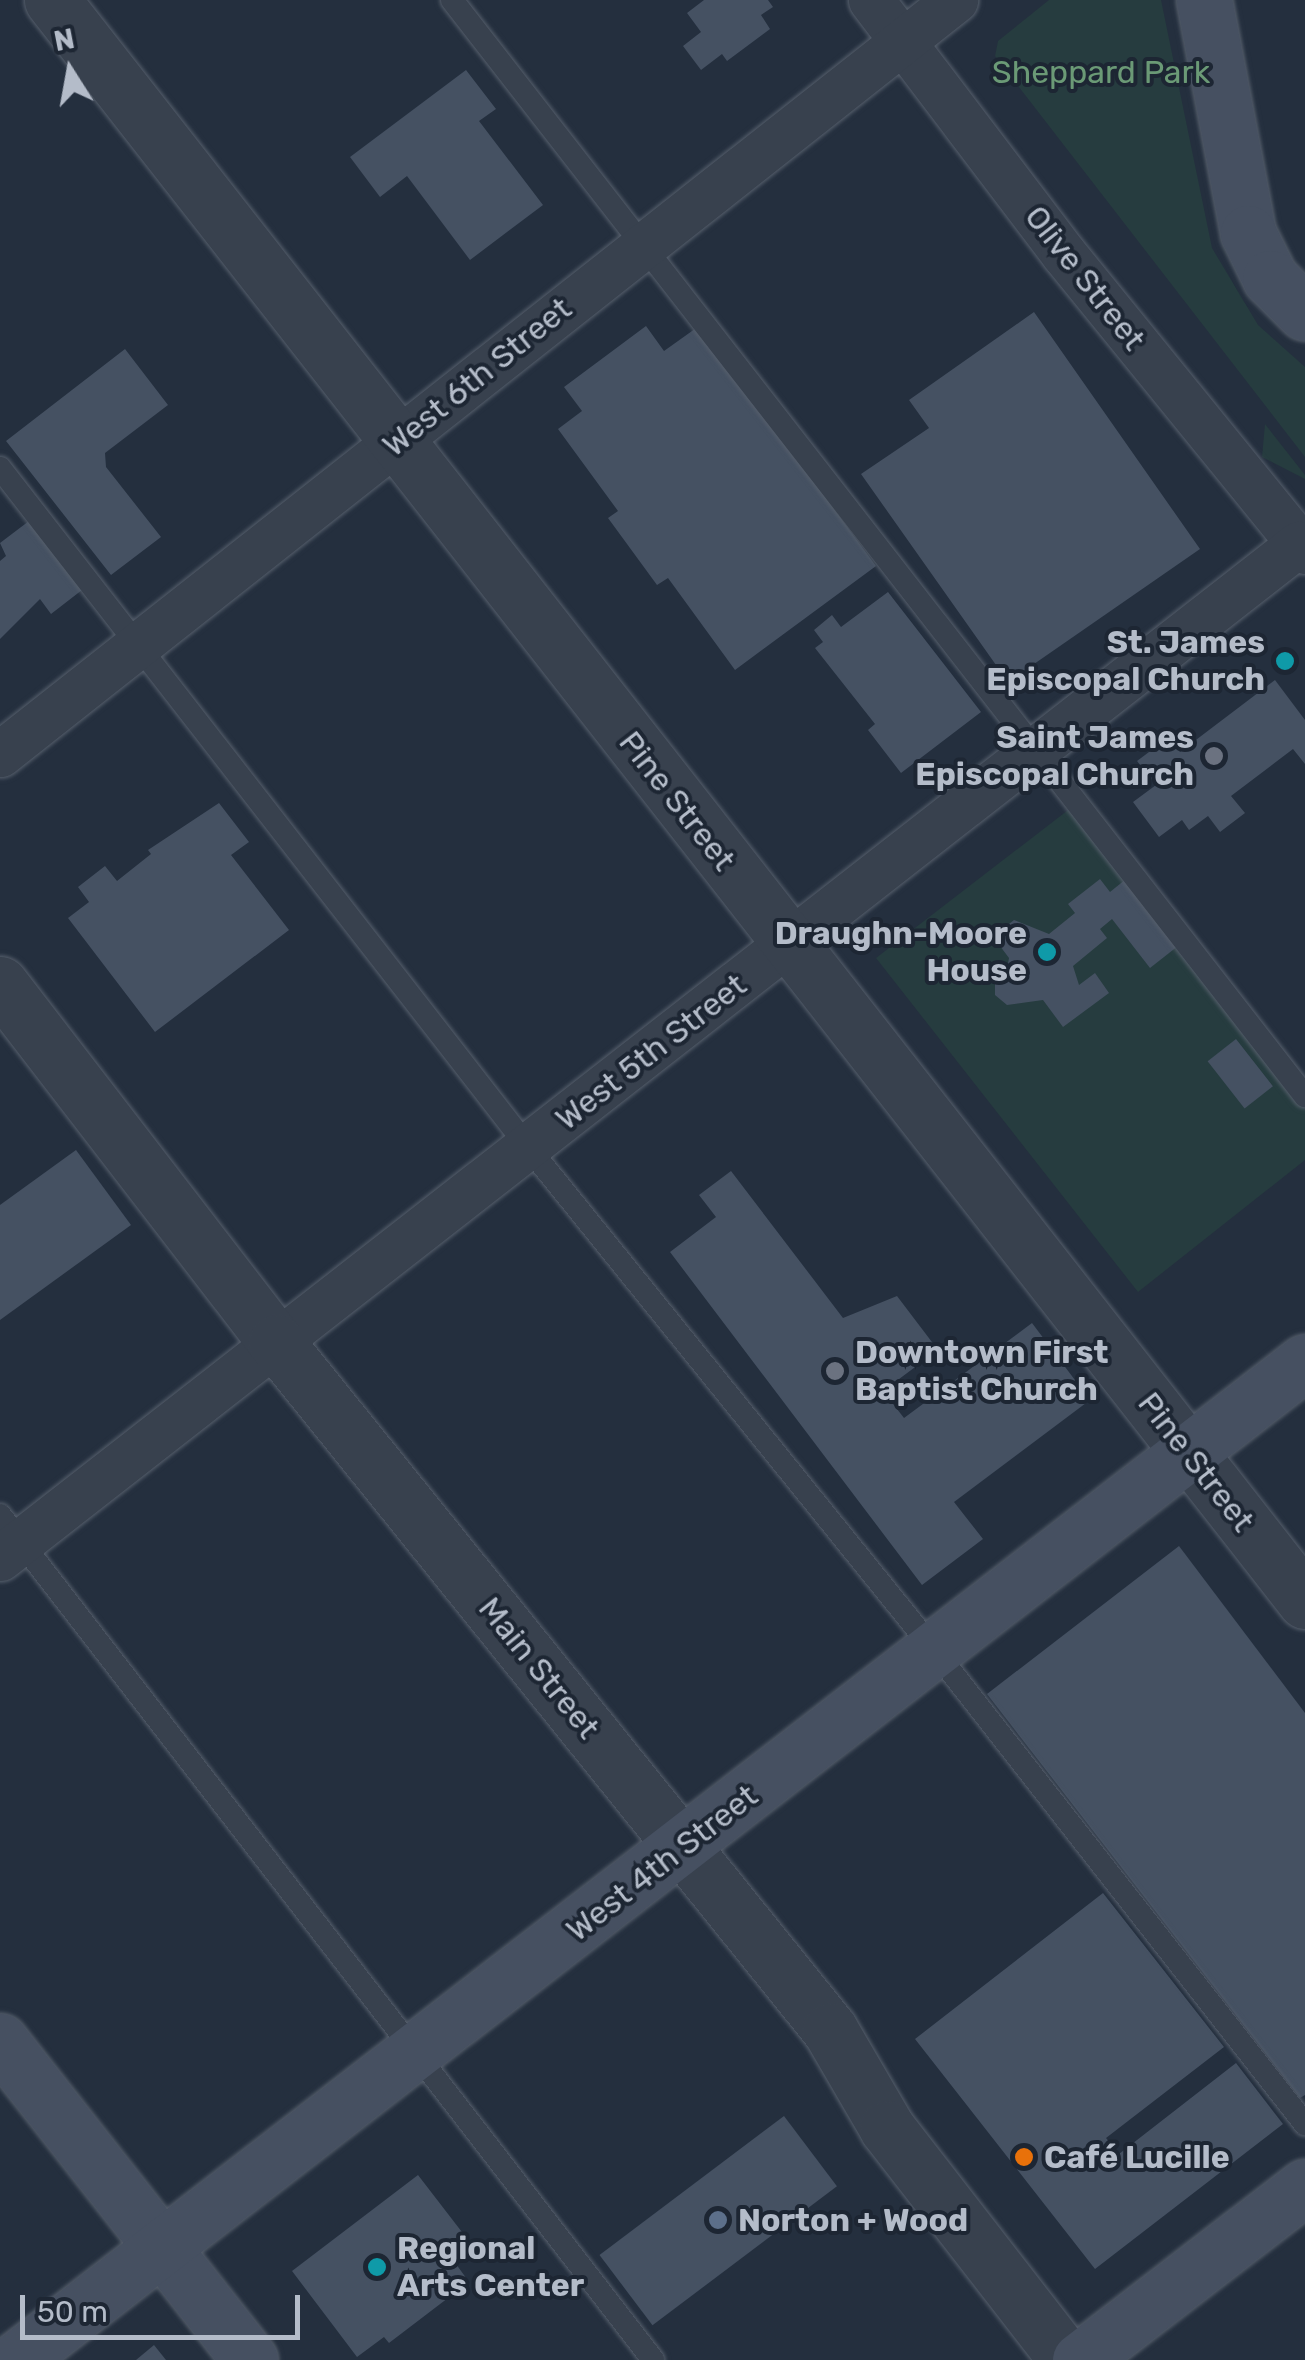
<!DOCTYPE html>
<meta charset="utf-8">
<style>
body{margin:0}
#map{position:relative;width:1305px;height:2360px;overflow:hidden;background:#242f3e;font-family:Rubik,sans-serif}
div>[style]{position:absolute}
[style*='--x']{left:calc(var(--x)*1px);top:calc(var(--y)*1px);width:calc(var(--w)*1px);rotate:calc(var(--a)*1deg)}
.green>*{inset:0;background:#263c3f}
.building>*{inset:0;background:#455162;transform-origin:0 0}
.roads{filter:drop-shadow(0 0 2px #565f6c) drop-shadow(0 0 2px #565f6c)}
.service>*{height:22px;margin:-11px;padding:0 11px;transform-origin:11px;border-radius:11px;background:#38414e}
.minor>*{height:45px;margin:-22.5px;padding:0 22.5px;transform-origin:22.5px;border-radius:22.5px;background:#38414e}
.tertiary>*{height:55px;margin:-27.5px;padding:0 27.5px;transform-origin:27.5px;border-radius:27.5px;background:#38414e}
.secondary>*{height:55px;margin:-27.5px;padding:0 27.5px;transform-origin:27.5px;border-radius:27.5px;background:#465061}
.dots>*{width:28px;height:28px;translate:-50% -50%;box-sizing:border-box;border:5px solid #1d2633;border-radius:50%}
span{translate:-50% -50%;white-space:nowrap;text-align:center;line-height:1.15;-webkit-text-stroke:8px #1d2633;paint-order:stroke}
.park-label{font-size:32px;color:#6b9a76}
.street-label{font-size:32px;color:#b4bcc9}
.poi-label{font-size:32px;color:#b4bcc9;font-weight:700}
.right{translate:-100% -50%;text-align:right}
.left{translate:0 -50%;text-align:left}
.north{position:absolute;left:20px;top:20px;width:100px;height:100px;-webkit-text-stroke:8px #1d2633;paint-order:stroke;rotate:349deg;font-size:28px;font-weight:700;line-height:40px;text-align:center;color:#b4bcc9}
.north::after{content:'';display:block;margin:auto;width:35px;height:45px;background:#b4bcc9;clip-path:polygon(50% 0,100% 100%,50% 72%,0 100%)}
.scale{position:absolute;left:20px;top:2295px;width:280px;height:45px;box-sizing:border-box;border:5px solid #b4bcc9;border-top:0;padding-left:12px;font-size:30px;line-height:35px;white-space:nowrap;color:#b4bcc9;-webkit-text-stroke:8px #1d2633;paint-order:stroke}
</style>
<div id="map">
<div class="green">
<i style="clip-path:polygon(1049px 0,1161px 0,1212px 248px,1258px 325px,1305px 367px,1305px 457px,995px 56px,998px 41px)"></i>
<i style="clip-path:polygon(1265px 424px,1305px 475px,1305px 479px,1262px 457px)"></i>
<i style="clip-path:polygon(1072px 807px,1305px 1109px,1305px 1160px,1138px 1292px,876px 958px)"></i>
</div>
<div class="building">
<i style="clip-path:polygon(704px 0,768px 0,773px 7px,761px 15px,770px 29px,727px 61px,722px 54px,701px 70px,683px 46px,701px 32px,687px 13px)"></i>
<i style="clip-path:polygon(466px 70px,496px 109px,479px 121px,543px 205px,470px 260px,407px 176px,380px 197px,350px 157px)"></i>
<i style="clip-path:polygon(1034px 312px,1200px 549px,1008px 682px,861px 474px,929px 428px,909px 400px)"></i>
<i style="clip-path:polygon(646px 326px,664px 351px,699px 326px,876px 566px,735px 670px,668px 578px,657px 585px,608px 518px,618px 511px,558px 429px,582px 411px,564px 387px)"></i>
<i style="clip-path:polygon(125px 349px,168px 405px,105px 453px,106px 467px,161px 537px,111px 575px,6px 441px)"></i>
<i style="clip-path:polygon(29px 521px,82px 590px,51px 614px,40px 599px,0 639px,0 561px,6px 556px,0 543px)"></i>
<i style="clip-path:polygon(888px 592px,981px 712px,901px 773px,868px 730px,875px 724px,815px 648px,823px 642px,814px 630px,832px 615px,841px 627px)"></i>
<i style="clip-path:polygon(1275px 680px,1305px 720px,1305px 764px,1293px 749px,1231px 796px,1245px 813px,1220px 832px,1208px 816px,1189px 830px,1182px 820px,1159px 837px,1133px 802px,1156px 785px,1137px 761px,1169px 737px,1180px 752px)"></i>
<i style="clip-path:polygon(219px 803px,249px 842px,231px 855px,289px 930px,155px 1032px,68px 918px,89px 902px,78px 887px,105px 866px,117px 881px,151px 854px,148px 850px)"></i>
<i style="clip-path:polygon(1100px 879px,1110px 892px,1126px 879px,1178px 946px,1150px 968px,1112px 919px,1100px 929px,1107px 938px,1073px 966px,1079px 985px,1095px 973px,1109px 993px,1063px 1027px,1043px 1000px,1007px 1005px,995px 995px,995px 978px,1007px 969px,1009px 958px,1000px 946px,1000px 931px,1014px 920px,1049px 934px,1075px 913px,1068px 904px)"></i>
<i style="left:1236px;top:1039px;width:60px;height:36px;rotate:52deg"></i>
<i style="clip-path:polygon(76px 1150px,131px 1225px,0 1320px,0 1205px)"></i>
<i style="clip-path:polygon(731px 1171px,843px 1318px,897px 1296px,938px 1350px,883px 1391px,904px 1418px,1032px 1323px,1090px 1400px,954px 1502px,983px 1539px,922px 1585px,670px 1252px,716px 1217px,699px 1195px)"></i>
<i style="clip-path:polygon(1179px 1546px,1305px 1713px,1305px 2095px,1300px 2098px,987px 1694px)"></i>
<i style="clip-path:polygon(1103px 1893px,1224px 2047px,1106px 2138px,1119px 2154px,1236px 2063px,1283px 2124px,1095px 2269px,915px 2039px)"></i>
<i style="left:784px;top:2116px;width:88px;height:231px;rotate:53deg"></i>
<i style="clip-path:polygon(418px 2175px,475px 2249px,456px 2264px,469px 2282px,389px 2343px,384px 2337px,357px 2357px,292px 2271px)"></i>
<i style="clip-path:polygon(154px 2345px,166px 2360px,136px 2360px)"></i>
</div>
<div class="roads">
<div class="service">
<i style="--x:452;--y:0;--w:1389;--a:52.11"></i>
<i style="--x:0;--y:468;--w:860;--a:52.13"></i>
<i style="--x:528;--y:1147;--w:648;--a:51.08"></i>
<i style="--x:935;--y:1651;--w:601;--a:51.97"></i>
<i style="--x:0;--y:1515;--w:1068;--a:52.3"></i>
</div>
<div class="minor">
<i style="--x:871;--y:0;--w:318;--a:52.8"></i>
<i style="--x:1063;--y:253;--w:384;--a:50.9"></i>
<i style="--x:0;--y:754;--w:1217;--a:-38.29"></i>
<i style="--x:0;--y:1558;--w:1648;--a:-37.98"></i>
</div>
<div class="tertiary">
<i style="--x:52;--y:0;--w:2033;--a:51.95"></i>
<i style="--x:0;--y:984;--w:452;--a:52.4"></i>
<i style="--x:276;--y:1342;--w:883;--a:51.16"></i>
<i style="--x:830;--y:2030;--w:113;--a:59.8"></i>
<i style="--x:887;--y:2128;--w:294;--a:52.2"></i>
</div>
<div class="secondary">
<i style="--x:1204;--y:0;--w:237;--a:79.3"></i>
<i style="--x:1248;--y:233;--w:50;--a:63.9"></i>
<i style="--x:1270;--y:278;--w:49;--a:45"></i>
<i style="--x:0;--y:2041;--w:405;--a:51.9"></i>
<i style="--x:16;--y:2360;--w:1630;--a:-37.75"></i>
<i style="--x:1080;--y:2360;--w:284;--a:-37.6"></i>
</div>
</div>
<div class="dots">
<i style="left:1285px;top:661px;background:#0f9aa8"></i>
<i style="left:1214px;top:756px;background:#6b7280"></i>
<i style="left:1047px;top:952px;background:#0f9aa8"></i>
<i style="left:835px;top:1371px;background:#6b7280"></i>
<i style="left:1024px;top:2157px;background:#e8710a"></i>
<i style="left:718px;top:2220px;background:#5c6f8a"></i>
<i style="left:377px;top:2267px;background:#0f9aa8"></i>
</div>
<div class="park-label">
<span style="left:1101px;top:72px">Sheppard Park</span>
</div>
<div class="street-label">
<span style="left:1085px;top:278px;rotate:52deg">Olive Street</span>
<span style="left:477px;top:377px;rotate:-39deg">West 6th Street</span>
<span style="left:677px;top:801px;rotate:52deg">Pine Street</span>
<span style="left:651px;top:1052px;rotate:-38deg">West 5th Street</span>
<span style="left:1196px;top:1462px;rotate:52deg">Pine Street</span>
<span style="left:539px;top:1668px;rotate:51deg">Main Street</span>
<span style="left:662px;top:1863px;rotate:-38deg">West 4th Street</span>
</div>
<div class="poi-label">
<span class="right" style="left:1265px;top:661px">St. James<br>Episcopal Church</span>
<span class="right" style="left:1194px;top:756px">Saint James<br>Episcopal Church</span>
<span class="right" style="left:1027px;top:952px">Draughn-Moore<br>House</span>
<span class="left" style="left:855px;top:1371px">Downtown First<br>Baptist Church</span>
<span class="left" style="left:1044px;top:2157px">Café Lucille</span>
<span class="left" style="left:738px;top:2220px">Norton + Wood</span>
<span class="left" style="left:397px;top:2267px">Regional<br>Arts Center</span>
</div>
<div class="north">N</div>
<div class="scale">50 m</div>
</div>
